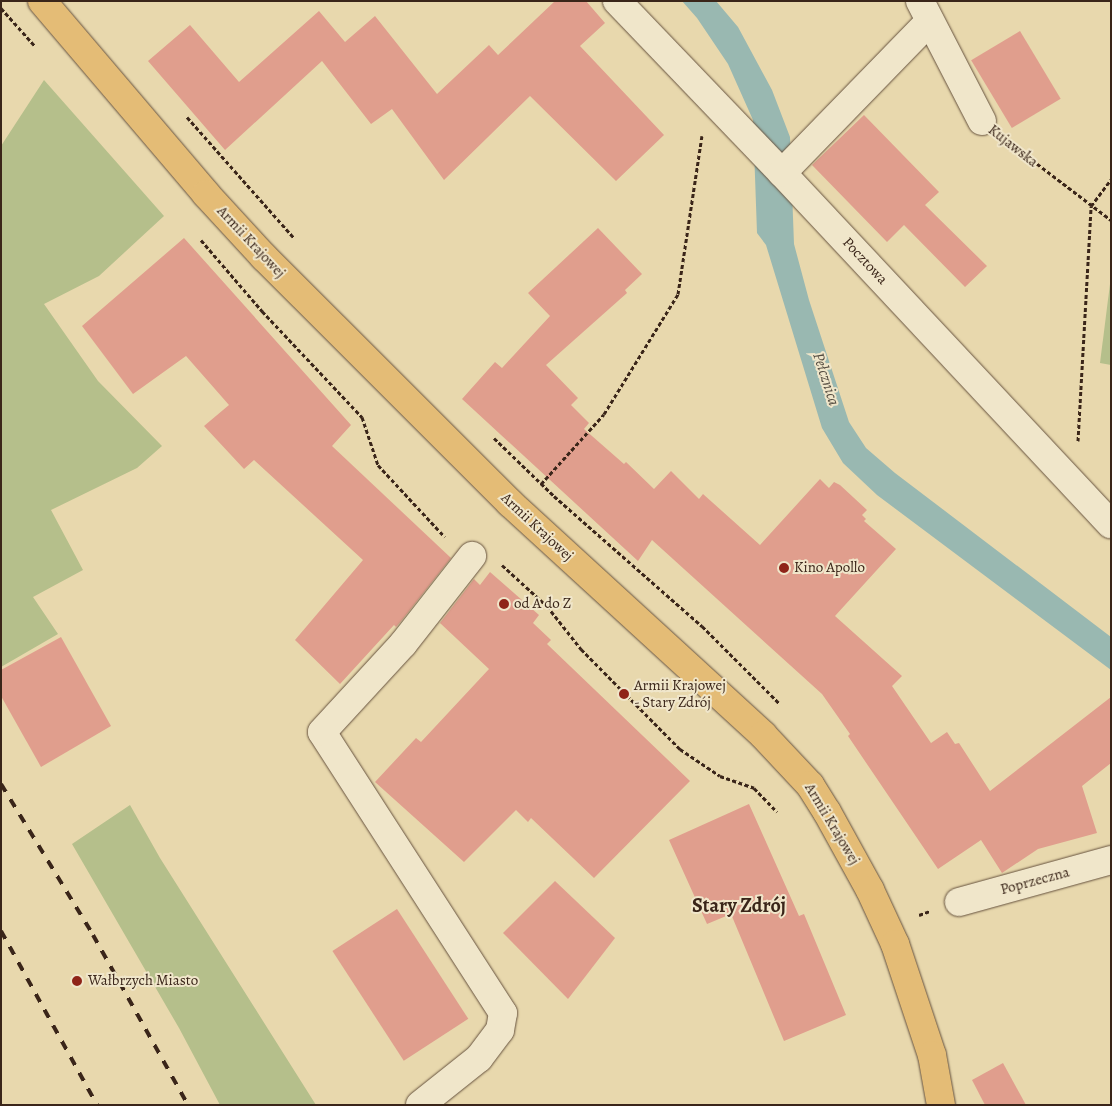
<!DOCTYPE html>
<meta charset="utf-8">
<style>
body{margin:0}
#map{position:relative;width:1112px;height:1106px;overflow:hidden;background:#e8d8ad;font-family:Alegreya,serif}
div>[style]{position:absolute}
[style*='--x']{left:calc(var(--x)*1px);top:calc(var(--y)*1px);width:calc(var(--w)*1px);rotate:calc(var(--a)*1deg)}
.green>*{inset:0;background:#b5bf8b}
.water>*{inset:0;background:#99b8b1}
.building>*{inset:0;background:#e09e8d;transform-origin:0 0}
.path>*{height:3px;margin-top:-1.5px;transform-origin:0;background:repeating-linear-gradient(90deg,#3a2519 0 4px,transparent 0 6.5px)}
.roads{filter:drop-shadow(0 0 1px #66523e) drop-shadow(0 0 1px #66523e)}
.minor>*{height:28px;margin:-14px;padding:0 14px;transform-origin:14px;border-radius:14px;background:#f0e6ca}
.major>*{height:28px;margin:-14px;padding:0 14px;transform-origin:14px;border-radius:14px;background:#e4bc76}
.rail>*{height:4px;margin-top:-2px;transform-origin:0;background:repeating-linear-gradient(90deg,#3a2519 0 9px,transparent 0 18px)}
.dots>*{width:14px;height:14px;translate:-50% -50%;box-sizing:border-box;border:2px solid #f0e6ca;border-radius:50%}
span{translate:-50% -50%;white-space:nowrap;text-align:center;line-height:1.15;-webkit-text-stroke:4px #f0e6ca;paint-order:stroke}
.street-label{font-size:15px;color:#3a2519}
.poi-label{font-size:15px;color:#3a2519}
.left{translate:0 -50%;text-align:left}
.water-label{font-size:16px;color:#524a3f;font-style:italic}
.district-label{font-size:20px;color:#3a2519;font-weight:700}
.frame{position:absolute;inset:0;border:2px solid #3a2519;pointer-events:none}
</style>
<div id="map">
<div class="green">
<i style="clip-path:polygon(44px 80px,164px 216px,99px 276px,44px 304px,98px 381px,162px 446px,137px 468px,51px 510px,83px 570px,33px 597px,58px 634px,1px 667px,1px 146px)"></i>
<i style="clip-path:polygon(1111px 276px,1111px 365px,1100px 363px)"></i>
<i style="clip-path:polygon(130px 805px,160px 858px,316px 1105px,220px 1105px,179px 1028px,72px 844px)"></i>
</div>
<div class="water">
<i style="clip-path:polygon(682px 1px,716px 1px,738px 27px,772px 90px,790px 137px,794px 244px,809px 300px,849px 422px,866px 448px,895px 473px,1111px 637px,1111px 670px,877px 495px,843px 463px,822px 428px,766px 245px,757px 233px,753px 120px,728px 64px,697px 18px)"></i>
</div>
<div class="building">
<i style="clip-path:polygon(555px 1px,586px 1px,605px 23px,580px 46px,664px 135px,616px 181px,530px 96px,444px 180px,392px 109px,371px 124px,322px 61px,225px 150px,148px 61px,190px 25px,239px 82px,319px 11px,345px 42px,375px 16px,437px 94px,489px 45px,498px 55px)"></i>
<i style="left:1020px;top:31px;width:79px;height:57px;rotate:59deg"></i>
<i style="clip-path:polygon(864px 115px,939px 192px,925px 205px,987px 266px,965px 287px,904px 225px,887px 242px,812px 165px)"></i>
<i style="clip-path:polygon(598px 228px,642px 274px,625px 290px,627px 293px,546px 365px,578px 398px,571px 405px,589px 423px,584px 429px,624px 464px,626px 462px,654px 489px,671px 471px,699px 499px,703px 494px,760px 545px,820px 479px,829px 488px,834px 482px,840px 485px,867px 510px,862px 515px,866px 519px,864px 521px,896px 549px,835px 616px,902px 676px,892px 686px,931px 743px,947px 732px,955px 744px,959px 743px,990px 791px,1111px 697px,1111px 763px,1082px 786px,1097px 833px,1038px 849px,1002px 873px,981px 840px,938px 869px,848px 736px,850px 734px,822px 694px,652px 540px,638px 561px,462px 399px,495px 362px,502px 368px,550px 316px,528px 293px)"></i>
<i style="clip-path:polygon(184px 238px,351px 425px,332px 446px,451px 558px,402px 620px,396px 627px,394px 625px,340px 684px,295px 640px,363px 560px,254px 460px,244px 469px,204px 426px,229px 405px,186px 356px,133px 394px,82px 326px)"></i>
<i style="clip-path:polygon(490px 572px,539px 615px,533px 623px,551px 640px,547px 644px,690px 781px,594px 878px,531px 818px,528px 822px,516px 810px,464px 862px,375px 782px,416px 738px,421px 742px,489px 669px,440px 623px,474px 579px,480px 585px)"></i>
<i style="clip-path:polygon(61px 637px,111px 726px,41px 767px,1px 696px,1px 670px)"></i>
<i style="clip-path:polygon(749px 804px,799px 916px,804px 914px,846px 1015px,784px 1041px,731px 914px,707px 924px,669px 840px)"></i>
<i style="clip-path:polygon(555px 881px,615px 938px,568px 999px,503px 933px)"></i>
<i style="left:397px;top:909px;width:131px;height:77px;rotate:57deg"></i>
<i style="clip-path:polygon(1003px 1063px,1026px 1105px,985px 1105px,972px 1080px)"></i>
</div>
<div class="path">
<i style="--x:1;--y:8;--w:50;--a:48.3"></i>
<i style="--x:187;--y:117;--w:162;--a:48.5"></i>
<i style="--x:1006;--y:140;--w:132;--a:37.3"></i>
<i style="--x:201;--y:240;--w:94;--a:49.3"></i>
<i style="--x:262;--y:311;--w:146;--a:46.7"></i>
<i style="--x:362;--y:417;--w:51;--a:71.6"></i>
<i style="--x:378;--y:465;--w:98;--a:47.1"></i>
<i style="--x:494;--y:438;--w:83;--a:44"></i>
<i style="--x:554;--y:496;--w:197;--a:41.3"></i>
<i style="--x:702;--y:626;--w:109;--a:45"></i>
<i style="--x:1078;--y:441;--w:235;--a:-86.8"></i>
<i style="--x:1091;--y:206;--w:34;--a:-53"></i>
<i style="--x:541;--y:484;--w:94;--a:-48"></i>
<i style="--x:604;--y:414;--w:141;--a:-58.3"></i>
<i style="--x:678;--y:294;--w:160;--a:-81.4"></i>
<i style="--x:502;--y:565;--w:61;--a:42.3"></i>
<i style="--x:547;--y:606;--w:55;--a:51.7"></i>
<i style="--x:581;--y:649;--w:141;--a:45.3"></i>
<i style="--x:680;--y:749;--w:48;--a:34"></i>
<i style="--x:720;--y:776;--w:36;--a:19"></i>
<i style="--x:754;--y:788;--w:33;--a:46"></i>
<i style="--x:919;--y:915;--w:12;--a:-20"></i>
</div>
<div class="roads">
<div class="minor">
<i style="--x:617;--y:1;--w:238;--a:46.2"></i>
<i style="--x:782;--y:173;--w:481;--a:46.9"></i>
<i style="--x:920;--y:1;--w:135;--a:62.7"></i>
<i style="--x:782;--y:173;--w:212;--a:-45.8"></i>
<i style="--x:959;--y:902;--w:158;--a:-15.4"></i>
<i style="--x:420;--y:1105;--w:75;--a:-38.5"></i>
<i style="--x:479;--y:1058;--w:35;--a:-53"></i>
<i style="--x:500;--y:1030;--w:17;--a:-80"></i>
<i style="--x:503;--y:1013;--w:334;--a:-122.8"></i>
<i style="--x:322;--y:732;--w:120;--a:-47.4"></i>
<i style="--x:403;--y:644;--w:112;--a:-51.9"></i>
</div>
<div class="major">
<i style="--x:42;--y:1;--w:253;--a:49.6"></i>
<i style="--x:206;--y:194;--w:86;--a:47.4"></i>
<i style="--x:264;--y:257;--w:348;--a:45"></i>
<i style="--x:510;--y:503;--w:343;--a:42.5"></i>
<i style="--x:763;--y:735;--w:69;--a:46.8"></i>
<i style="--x:810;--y:785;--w:32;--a:58"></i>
<i style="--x:827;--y:812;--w:89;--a:61.1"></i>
<i style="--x:870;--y:890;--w:60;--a:65.2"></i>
<i style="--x:895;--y:944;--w:117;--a:71.6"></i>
<i style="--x:932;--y:1055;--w:51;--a:79.8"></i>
</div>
</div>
<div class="rail">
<i style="--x:1;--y:784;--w:177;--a:58.6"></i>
<i style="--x:93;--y:935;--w:195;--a:60.8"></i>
<i style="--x:1;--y:931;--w:199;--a:61.1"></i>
</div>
<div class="dots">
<i style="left:784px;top:568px;background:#8f2418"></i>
<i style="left:504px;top:604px;background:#8f2418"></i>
<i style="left:624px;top:694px;background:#8f2418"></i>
<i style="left:77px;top:981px;background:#8f2418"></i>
</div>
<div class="street-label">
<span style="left:1013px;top:146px;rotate:38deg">Kujawska</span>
<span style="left:251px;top:242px;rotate:47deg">Armii Krajowej</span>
<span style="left:865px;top:261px;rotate:47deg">Pocztowa</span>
<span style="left:537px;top:527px;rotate:43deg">Armii Krajowej</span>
<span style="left:832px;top:824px;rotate:59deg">Armii Krajowej</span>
<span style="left:1035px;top:881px;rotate:-15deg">Poprzeczna</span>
</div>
<div class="poi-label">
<span class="left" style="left:794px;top:568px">Kino Apollo</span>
<span class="left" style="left:514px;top:604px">od A do Z</span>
<span class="left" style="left:634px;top:694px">Armii Krajowej<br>- Stary Zdrój</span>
<span class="left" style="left:88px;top:981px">Wałbrzych Miasto</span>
</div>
<div class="water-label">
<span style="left:826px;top:379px;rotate:72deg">Pełcznica</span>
</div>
<div class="district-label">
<span style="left:739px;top:905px">Stary Zdrój</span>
</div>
<div class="frame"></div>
</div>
